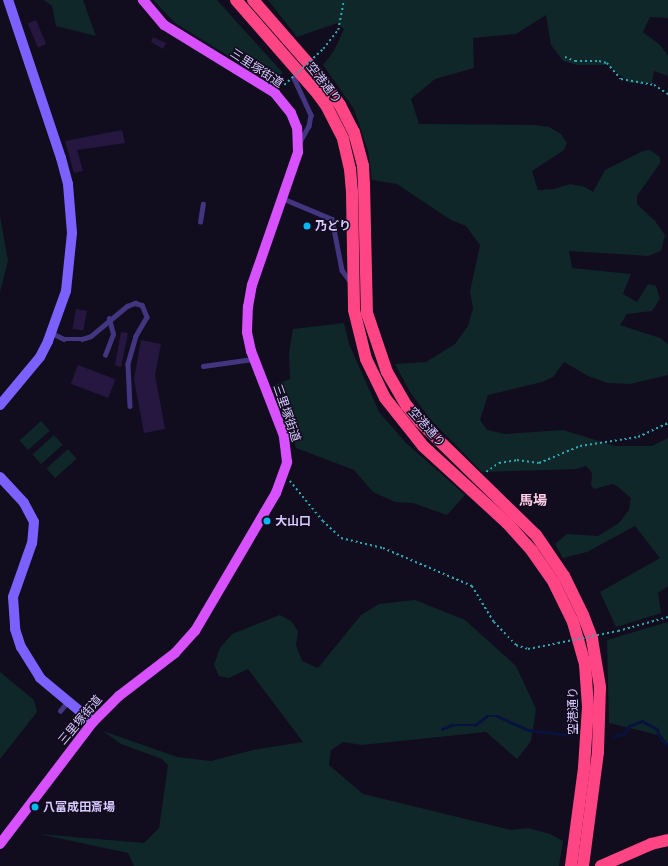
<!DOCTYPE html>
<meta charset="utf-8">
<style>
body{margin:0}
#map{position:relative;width:668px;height:866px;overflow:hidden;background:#120c1f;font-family:"PT Sans","Noto Sans JP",sans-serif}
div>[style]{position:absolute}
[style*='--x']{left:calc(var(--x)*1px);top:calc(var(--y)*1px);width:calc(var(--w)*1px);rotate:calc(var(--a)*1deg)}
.green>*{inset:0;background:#0f2729;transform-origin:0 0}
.stream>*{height:2.5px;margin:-1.25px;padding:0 1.25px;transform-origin:1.25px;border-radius:1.25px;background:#08133d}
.building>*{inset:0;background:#261741;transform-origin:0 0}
.path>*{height:1.5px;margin-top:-0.75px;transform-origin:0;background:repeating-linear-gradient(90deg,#2aa8b3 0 2px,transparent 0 5px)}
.lane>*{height:4.5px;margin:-2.25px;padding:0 2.25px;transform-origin:2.25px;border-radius:2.25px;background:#433680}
.secondary>*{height:10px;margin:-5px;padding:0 5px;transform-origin:5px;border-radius:5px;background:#7c61ff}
.primary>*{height:10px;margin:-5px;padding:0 5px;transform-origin:5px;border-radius:5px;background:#d751ff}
.highway>*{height:12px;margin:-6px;padding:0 6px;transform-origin:6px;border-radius:6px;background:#ff4583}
.path-bridge>*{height:1.5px;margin-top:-0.75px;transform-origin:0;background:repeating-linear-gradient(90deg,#2aa8b3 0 2px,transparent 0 5px)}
.dots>*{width:11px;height:11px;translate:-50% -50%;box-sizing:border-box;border:2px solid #120c1f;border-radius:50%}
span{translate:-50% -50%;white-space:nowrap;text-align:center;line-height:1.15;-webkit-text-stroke:3px #120c1f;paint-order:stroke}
.street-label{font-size:12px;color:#d8caff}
.poi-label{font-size:12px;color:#d8caff;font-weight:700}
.left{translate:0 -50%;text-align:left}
.quarter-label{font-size:14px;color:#ffcce5;font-weight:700}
</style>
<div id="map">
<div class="green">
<i style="clip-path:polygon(44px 0,83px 0,96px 36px,56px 26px,52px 6px)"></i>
<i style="clip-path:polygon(153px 0,217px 0,283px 73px,272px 83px,175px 23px)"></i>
<i style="clip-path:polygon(268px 0,668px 0,668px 18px,650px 17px,643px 32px,660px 45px,668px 56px,668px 76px,654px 71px,652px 83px,630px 83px,607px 65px,577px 65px,563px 61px,551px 45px,546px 15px,516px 34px,473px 38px,474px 68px,435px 79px,411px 99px,419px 124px,535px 125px,549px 127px,561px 134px,567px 143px,564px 150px,532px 171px,538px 190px,554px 189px,570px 184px,585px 187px,593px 192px,605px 170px,643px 151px,650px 150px,660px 157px,660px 163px,637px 196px,637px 204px,655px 221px,665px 235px,661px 251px,648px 256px,569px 251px,572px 268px,631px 274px,623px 294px,637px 302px,648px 284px,656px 286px,660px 299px,652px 311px,627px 314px,620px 325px,660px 338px,668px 344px,668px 375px,630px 384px,608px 383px,588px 376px,564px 362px,553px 377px,542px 382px,488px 395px,480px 420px,487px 430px,505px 434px,563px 430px,615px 446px,652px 446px,668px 438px,668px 586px,658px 593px,661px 613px,616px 627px,600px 592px,660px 558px,635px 526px,587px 552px,563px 558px,555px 544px,567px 534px,598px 536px,619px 523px,629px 510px,631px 498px,618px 487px,613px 484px,594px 489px,591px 485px,592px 473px,586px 466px,576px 469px,482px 472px,430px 419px,410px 392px,395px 364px,426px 362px,455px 344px,468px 326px,473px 308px,470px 292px,480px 245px,466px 226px,451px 220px,397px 184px,372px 180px,368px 151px,354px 109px,323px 65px,334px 51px,344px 29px,337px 23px,297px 37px)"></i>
<i style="clip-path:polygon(0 216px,8px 261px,0 292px)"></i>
<i style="clip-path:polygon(344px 323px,349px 344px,379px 412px,406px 443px,465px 495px,447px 515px,413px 503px,395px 502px,373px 492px,354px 470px,296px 448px,272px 386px,290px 379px,289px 353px,293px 329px)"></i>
<i style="left:41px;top:421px;width:13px;height:29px;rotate:48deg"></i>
<i style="left:54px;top:435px;width:13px;height:29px;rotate:48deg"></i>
<i style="left:68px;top:449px;width:13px;height:29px;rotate:48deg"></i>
<i style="clip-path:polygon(415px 600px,465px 620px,516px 666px,536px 709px,531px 741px,517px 759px,486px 732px,362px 745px,343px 742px,331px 750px,329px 765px,363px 794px,511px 830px,528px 828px,550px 834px,563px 841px,559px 866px,134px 866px,128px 853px,39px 834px,144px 843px,159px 828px,168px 765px,162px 759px,121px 744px,103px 731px,177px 757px,211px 761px,253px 750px,303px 742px,248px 669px,229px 678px,219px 676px,214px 665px,220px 648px,232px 634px,280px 615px,291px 621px,298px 631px,296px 645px,302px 661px,318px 668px,361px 615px,379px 604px)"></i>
<i style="clip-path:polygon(668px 622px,668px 746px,662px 736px,609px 723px,607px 640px)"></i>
<i style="clip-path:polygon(0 672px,34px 700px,37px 712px,0 759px)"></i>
</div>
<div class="stream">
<i style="--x:442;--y:729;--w:11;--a:-22"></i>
<i style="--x:452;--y:725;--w:23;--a:0"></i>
<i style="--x:475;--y:725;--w:15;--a:-37"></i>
<i style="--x:487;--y:716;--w:10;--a:0"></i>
<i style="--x:497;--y:716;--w:35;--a:24"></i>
<i style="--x:529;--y:730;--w:41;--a:7"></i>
<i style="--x:614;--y:736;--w:10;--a:-11"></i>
<i style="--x:624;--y:734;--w:9;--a:-58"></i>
<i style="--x:629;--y:726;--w:14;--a:-21"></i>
<i style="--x:642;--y:721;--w:17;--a:28"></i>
<i style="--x:657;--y:729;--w:11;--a:68"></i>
<i style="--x:661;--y:739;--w:9;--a:41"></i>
</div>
<div class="building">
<i style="left:36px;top:20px;width:26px;height:9px;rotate:67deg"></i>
<i style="clip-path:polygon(153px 37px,166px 43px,163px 49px,151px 42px)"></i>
<i style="clip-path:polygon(122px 130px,125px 143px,77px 150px,83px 171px,74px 173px,65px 141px)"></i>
<i style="left:76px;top:309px;width:11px;height:20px;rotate:10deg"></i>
<i style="clip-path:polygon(121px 332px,128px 333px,121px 367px,115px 365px)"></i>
<i style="clip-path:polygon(141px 340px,161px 344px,155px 375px,165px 429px,144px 433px,134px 379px)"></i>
<i style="left:78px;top:365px;width:40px;height:20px;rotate:21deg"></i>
</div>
<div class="path">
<i style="--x:323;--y:49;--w:24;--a:-52"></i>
<i style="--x:338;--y:30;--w:31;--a:-79"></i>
<i style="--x:565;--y:57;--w:11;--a:22"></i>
<i style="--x:575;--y:61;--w:24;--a:0"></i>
<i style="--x:599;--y:61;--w:8;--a:14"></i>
<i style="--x:607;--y:63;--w:21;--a:49"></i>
<i style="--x:621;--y:79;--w:34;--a:10"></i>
<i style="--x:654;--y:85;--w:17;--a:33"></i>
<i style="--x:486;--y:472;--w:16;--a:-35"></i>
<i style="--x:499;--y:463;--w:18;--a:-9"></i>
<i style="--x:517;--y:460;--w:22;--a:8"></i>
<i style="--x:539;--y:463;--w:44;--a:-22.5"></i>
<i style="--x:580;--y:446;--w:59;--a:-8.8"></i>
<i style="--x:638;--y:437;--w:33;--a:-25"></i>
<i style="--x:290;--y:481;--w:52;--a:50.5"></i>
<i style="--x:323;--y:521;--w:25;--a:43"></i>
<i style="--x:341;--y:538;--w:43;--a:13.4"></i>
<i style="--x:383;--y:548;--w:97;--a:23.1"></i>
<i style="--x:472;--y:586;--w:42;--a:58.6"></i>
<i style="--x:494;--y:622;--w:32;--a:46"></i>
<i style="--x:516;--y:645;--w:13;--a:18"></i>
<i style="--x:528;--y:649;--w:31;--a:-11"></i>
<i style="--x:618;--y:631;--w:52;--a:-15.6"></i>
</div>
<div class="lane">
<i style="--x:299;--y:74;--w:6;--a:141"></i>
<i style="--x:294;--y:78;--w:41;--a:65.3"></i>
<i style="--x:311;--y:115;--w:11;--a:100"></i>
<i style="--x:309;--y:126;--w:18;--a:119"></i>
<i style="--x:282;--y:198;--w:54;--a:22.8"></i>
<i style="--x:332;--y:219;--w:52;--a:78.9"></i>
<i style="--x:342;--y:270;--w:16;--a:55"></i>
<i style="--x:200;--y:222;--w:18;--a:-81"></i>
<i style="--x:52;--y:333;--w:13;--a:27"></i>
<i style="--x:64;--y:339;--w:18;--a:0"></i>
<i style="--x:82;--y:339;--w:9;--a:-18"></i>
<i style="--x:91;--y:336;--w:47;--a:-39.8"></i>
<i style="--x:127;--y:306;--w:9;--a:-21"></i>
<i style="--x:135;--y:303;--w:7;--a:16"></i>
<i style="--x:142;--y:305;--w:13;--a:67"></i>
<i style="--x:147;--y:317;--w:22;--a:120"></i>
<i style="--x:136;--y:336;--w:29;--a:106"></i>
<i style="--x:128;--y:364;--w:42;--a:87.3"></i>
<i style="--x:105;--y:355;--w:22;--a:-69"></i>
<i style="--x:113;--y:334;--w:16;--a:-105"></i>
<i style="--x:203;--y:366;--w:50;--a:-8"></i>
<i style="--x:60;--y:711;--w:13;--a:-51"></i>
</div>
<div class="secondary">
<i style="--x:0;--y:405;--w:62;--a:-50.2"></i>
<i style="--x:40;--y:357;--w:18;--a:-63"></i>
<i style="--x:48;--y:341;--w:53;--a:-70.2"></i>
<i style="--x:66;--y:291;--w:58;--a:-84.1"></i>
<i style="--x:72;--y:233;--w:49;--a:-94.7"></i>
<i style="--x:68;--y:184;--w:27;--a:-105"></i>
<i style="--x:61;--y:158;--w:167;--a:-108.5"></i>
<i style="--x:0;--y:477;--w:35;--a:47"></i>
<i style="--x:24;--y:503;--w:21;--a:62"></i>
<i style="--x:34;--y:522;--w:21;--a:95"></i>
<i style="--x:32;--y:543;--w:57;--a:109.4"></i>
<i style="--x:13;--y:597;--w:32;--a:86"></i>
<i style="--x:15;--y:629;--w:19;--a:72"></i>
<i style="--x:21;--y:647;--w:36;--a:58"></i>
<i style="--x:40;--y:678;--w:69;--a:39.7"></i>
</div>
<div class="primary">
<i style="--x:0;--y:844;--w:153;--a:-52.7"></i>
<i style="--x:93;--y:722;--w:37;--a:-45"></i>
<i style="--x:119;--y:696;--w:71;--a:-37.5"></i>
<i style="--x:175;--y:653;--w:30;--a:-48"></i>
<i style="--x:195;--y:631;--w:160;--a:-59.6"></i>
<i style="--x:276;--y:493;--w:33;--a:-70"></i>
<i style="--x:287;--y:462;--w:26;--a:-97"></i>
<i style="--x:284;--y:436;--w:91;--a:-111.2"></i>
<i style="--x:251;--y:351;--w:19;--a:-102"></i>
<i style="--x:247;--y:332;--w:25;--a:-88"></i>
<i style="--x:248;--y:307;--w:22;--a:-80"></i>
<i style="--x:252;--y:285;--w:141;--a:-70.9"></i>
<i style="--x:298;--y:152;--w:24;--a:-92"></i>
<i style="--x:297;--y:128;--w:16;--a:-112"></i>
<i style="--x:291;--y:113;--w:26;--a:-129"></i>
<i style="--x:275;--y:93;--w:130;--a:-148.5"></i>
<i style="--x:164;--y:25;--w:33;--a:-130"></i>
</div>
<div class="highway">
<i style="--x:236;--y:0;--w:123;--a:48.9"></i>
<i style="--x:317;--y:93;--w:17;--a:54"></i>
<i style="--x:327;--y:107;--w:36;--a:63"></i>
<i style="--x:343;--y:139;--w:31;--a:77"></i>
<i style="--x:350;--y:169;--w:23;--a:85"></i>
<i style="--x:352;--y:192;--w:118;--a:89"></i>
<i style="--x:354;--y:310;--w:50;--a:76.2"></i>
<i style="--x:366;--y:359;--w:43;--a:64"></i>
<i style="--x:385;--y:398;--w:61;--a:51.6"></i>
<i style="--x:423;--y:446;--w:114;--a:42.5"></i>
<i style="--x:507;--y:523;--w:38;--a:48"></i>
<i style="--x:532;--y:551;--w:39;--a:55"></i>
<i style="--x:554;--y:583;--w:43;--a:64"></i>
<i style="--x:573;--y:622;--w:44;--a:74.1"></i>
<i style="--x:585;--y:664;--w:43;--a:86"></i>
<i style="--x:588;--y:707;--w:61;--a:93.8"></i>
<i style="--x:584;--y:768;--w:99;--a:97.6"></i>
<i style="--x:253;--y:0;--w:103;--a:48.9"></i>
<i style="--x:321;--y:78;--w:33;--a:55"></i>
<i style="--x:340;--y:105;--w:30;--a:63"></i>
<i style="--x:354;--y:132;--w:35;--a:75"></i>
<i style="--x:363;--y:166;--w:18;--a:87"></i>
<i style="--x:364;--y:184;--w:129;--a:88.7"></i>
<i style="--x:367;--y:313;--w:62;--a:71.3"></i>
<i style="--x:387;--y:372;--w:39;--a:60"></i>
<i style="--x:407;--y:406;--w:19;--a:51"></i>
<i style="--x:419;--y:421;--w:163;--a:44.3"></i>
<i style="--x:536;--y:535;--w:50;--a:55.7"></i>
<i style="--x:564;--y:576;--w:43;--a:64"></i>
<i style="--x:583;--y:615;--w:26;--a:69"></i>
<i style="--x:592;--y:639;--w:49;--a:80.5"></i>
<i style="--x:600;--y:687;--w:65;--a:91.8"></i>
<i style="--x:598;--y:752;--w:115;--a:97.5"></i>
<i style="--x:601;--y:866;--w:55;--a:-23.7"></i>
<i style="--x:651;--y:844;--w:17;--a:-13"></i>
</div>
<div class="path-bridge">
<i style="--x:284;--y:85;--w:53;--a:-42.7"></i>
<i style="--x:558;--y:643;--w:61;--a:-11.3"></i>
</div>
<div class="dots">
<i style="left:307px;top:226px;background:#00b9f5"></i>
<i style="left:267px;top:521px;background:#00b9f5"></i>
<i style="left:35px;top:807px;background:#00b9f5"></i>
</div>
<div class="street-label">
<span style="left:257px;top:68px;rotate:33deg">三里塚街道</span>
<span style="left:324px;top:83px;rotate:52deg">空港通り</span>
<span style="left:287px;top:413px;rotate:71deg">三里塚街道</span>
<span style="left:427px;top:427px;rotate:48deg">空港通り</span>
<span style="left:573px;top:711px;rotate:-90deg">空港通り</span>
<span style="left:80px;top:720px;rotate:-50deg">三里塚街道</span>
</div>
<div class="poi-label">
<span class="left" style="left:315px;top:226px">乃どり</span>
<span class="left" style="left:275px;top:521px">大山口</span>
<span class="left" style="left:43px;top:807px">八富成田斎場</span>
</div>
<div class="quarter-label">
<span style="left:533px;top:500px">馬場</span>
</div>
</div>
